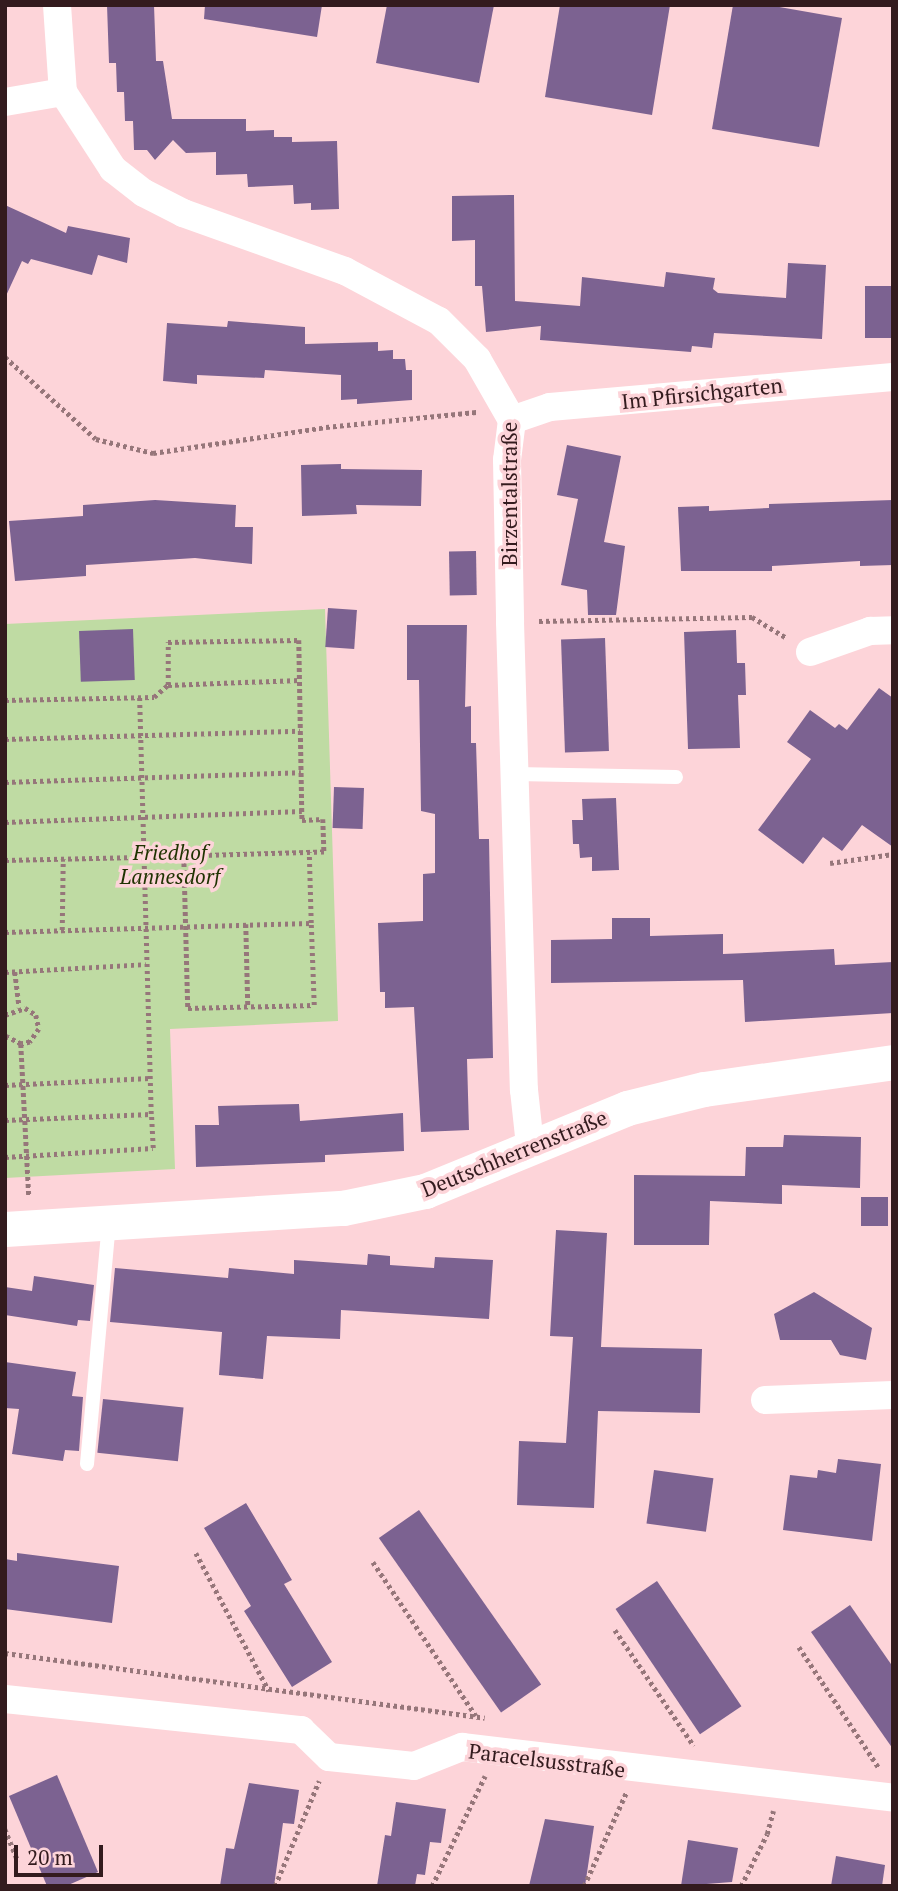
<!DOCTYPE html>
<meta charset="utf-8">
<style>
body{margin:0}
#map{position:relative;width:898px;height:1891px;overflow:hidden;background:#fdd4d9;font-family:"PT Serif",serif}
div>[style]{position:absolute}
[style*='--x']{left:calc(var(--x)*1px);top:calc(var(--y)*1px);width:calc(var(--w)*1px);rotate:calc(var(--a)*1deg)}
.green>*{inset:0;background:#bfdba3}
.building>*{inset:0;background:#7c6291;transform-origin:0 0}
.path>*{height:4.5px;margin-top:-2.25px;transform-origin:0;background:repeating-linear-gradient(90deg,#96767a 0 3.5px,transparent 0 7px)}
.service>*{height:14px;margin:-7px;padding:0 7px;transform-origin:7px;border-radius:7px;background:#fff}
.minor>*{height:28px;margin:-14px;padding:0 14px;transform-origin:14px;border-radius:14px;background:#fff}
.tertiary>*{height:35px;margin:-17.5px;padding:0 17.5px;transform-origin:17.5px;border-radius:17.5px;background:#fff}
span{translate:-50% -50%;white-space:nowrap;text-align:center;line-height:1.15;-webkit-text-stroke:7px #fdd4d9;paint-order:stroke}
.street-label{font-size:21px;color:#331b1e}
.park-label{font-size:21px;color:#1e3200;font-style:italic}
.frame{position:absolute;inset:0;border:7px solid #331b1e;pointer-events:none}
.scale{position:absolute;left:14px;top:1845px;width:89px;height:32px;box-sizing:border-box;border:4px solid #331b1e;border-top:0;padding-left:9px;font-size:21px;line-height:24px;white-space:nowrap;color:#331b1e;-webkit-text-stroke:5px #fdd4d9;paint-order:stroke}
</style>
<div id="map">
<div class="green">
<i style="clip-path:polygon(325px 609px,338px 1021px,170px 1029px,175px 1169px,5px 1178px,5px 624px)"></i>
</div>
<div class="building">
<i style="clip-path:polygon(107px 5px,154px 5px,156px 61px,163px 61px,172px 119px,246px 119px,246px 131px,274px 130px,274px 137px,292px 137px,292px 142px,337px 141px,339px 209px,311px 210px,311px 203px,294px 204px,293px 185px,248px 187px,247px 174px,216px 175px,216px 152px,186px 153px,173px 140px,155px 160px,147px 150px,134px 150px,133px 121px,125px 121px,124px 92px,117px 92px,116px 63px,109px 63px)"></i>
<i style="clip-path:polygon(205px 5px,322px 5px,317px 37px,204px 19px)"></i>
<i style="clip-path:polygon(387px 5px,494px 5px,479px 83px,376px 63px)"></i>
<i style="clip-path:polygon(560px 5px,670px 5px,652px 115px,545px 97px)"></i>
<i style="clip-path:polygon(733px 5px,768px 5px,842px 18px,819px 147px,712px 129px)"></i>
<i style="clip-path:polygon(514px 195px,515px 301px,580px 306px,582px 277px,664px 287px,666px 272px,715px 278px,713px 289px,718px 293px,786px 298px,788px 263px,826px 265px,822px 339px,714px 333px,712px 348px,692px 346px,691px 352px,540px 340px,541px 326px,486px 332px,482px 286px,475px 286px,475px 240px,452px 241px,452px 196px)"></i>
<i style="clip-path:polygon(5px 205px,66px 233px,68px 226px,130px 238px,127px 263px,98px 255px,92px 275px,31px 259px,28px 264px,22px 261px,5px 298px)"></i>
<i style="left:865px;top:286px;width:28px;height:52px"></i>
<i style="clip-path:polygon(228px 321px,305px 327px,305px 344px,378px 342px,378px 351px,393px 350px,393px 359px,405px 359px,406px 370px,412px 370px,412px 400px,357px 404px,357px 399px,341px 400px,341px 375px,265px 370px,264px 378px,197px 375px,197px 384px,163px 381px,167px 323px,227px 327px)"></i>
<i style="clip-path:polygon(567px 445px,621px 456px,604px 542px,625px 546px,616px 615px,588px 615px,587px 590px,561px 585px,578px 499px,557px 495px)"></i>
<i style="clip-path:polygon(341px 464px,341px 469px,422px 470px,421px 506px,356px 505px,357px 514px,302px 516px,301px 465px)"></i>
<i style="clip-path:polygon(155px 500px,236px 505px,235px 527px,253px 527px,252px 564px,195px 558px,86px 565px,86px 576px,15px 581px,9px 521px,83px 516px,83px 505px)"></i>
<i style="clip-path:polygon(893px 500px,893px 565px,860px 566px,860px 561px,772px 566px,772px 571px,681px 571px,678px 507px,709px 506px,709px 511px,769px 508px,769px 504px)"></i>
<i style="left:476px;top:551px;width:44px;height:27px;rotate:89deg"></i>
<i style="left:328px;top:608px;width:29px;height:39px;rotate:4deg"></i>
<i style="clip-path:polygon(407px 625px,467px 625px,465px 707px,471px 706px,471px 743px,476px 743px,479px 839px,489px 839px,493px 1058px,467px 1059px,469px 1130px,421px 1132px,414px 1007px,385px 1008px,385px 992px,380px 992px,378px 923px,423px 921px,423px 874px,435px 873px,435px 814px,421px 811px,419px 680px,407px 680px)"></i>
<i style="left:133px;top:629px;width:51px;height:54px;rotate:88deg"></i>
<i style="clip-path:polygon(736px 630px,737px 663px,745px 663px,746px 695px,738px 695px,740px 748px,688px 749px,684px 632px)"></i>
<i style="left:605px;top:638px;width:113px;height:44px;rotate:88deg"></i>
<i style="clip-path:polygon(879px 688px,893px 698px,893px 847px,862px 825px,842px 851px,823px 837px,803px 864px,758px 830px,811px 759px,787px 742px,810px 710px,835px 728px,839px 724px,847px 730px)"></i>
<i style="left:334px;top:787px;width:30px;height:41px;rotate:2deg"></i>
<i style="clip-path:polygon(616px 798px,619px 870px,592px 871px,592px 857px,580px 858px,579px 844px,573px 844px,572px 820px,583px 820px,582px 799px)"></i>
<i style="clip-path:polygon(612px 918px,650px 918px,650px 936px,723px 934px,723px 954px,834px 949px,835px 965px,893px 962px,893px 1013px,745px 1022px,743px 980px,551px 983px,551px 940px,612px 939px)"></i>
<i style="clip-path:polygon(299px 1104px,300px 1121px,403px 1113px,404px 1151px,325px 1155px,325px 1162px,196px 1167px,195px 1125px,219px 1125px,218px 1106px)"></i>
<i style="clip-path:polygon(784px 1135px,861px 1137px,860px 1188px,782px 1185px,782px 1204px,710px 1201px,709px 1245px,634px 1245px,634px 1175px,745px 1176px,746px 1147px,783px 1147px)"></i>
<i style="left:861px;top:1197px;width:27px;height:29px"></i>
<i style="clip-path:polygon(556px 1230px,607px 1233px,601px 1347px,702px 1349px,700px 1413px,598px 1411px,594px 1508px,517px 1505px,519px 1441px,566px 1443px,573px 1337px,550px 1336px)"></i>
<i style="clip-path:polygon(368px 1254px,390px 1256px,390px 1265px,434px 1268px,435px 1257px,493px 1260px,489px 1319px,341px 1310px,340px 1339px,267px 1336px,263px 1379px,219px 1375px,222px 1332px,110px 1322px,115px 1268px,228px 1278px,229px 1268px,294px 1274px,294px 1260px,367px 1265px)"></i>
<i style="clip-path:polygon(34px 1276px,94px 1285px,90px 1321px,78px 1320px,77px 1326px,5px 1315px,5px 1287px,32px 1291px)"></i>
<i style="clip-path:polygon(814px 1292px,872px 1328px,866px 1360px,840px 1355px,831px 1340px,780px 1340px,774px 1314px)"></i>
<i style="clip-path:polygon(5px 1362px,76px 1372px,72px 1396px,83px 1397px,79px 1451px,65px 1450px,63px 1461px,12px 1454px,19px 1409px,5px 1408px)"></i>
<i style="left:103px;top:1399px;width:81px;height:54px;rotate:6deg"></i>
<i style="clip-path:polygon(838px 1459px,881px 1464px,872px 1541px,783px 1530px,790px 1475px,817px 1478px,818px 1470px,836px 1473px)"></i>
<i style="left:654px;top:1470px;width:60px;height:54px;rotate:8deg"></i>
<i style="clip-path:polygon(246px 1503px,292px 1580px,284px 1584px,332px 1662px,292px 1687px,244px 1611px,251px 1606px,204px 1528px)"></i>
<i style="left:419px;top:1510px;width:213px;height:49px;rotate:55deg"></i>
<i style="clip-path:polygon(17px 1553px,119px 1566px,112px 1623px,5px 1609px,5px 1559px,17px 1561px)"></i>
<i style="left:657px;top:1581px;width:151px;height:50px;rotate:56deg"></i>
<i style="clip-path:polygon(850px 1605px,893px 1667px,893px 1749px,811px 1632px)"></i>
<i style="clip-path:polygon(57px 1775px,98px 1872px,66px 1886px,47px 1886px,9px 1796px)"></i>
<i style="clip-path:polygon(249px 1783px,299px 1790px,294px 1824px,283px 1823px,274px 1886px,220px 1886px,226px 1848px,234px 1849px)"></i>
<i style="clip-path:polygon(396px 1802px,446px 1809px,441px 1843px,430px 1842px,425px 1875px,417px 1874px,415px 1886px,377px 1886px,385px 1835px,391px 1836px)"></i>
<i style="clip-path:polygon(545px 1819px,594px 1826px,585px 1886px,529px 1886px)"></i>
<i style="clip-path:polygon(688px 1840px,738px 1848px,732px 1882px,681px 1886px)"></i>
<i style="clip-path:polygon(836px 1856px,885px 1865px,882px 1886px,831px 1886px)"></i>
</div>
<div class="path">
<i style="--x:5;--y:357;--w:122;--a:42"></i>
<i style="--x:96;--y:439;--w:59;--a:13.8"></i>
<i style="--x:153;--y:453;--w:175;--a:-8.5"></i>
<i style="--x:326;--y:427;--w:151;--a:-5.7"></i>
<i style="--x:539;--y:621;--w:213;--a:-1.1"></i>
<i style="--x:752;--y:617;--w:41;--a:31"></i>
<i style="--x:168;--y:685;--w:132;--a:-2.2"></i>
<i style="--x:5;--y:700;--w:149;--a:-1.2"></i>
<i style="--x:154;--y:697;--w:18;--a:-41"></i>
<i style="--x:168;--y:685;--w:43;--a:-90"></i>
<i style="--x:168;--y:642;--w:131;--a:-0.9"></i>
<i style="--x:299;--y:640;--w:180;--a:89"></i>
<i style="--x:302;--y:820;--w:21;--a:-3"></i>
<i style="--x:323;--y:819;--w:33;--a:88"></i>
<i style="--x:324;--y:852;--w:140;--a:178.4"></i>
<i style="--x:5;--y:739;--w:295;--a:-1.6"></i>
<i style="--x:5;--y:782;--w:296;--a:-1.9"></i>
<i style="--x:5;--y:822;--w:297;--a:-2.1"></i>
<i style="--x:5;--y:860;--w:179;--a:-1.3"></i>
<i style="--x:184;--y:856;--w:152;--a:88.5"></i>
<i style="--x:188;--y:1008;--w:126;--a:-1.4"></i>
<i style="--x:314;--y:1005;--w:82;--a:-92.1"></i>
<i style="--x:830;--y:863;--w:64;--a:-8.1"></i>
<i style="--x:246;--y:924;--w:82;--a:88.6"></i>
<i style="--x:62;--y:930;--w:71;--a:-89.2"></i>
<i style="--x:5;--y:932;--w:306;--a:-1.7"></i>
<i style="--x:311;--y:923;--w:71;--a:-91.6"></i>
<i style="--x:5;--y:972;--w:141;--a:-3.2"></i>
<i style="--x:15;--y:972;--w:35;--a:83"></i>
<i style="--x:5;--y:1015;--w:21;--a:-19"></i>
<i style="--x:25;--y:1008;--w:13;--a:32"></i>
<i style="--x:36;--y:1015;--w:14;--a:78"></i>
<i style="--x:39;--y:1029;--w:16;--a:125"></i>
<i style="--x:30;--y:1042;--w:9;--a:167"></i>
<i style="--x:21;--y:1044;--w:18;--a:-153"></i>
<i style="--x:21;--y:1044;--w:153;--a:87"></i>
<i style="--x:5;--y:1085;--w:145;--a:-2.8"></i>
<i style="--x:5;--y:1120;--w:146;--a:-2.4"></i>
<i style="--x:151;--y:1114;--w:418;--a:-91.6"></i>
<i style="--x:5;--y:1157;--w:148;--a:-3.5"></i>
<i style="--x:153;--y:1148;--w:34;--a:-93"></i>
<i style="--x:196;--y:1553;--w:156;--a:62.1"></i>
<i style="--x:373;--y:1562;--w:185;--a:56.2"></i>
<i style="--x:615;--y:1630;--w:140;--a:55.7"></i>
<i style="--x:799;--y:1647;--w:145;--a:56.5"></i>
<i style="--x:5;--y:1653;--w:484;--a:7.7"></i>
<i style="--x:5;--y:1829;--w:35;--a:68"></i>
<i style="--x:275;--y:1886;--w:114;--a:-67.3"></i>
<i style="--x:432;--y:1886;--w:122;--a:-64.3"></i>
<i style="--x:584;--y:1886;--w:102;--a:-65.7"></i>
<i style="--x:741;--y:1886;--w:58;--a:-63.4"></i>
<i style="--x:767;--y:1834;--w:24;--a:-75"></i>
</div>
<div class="service">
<i style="--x:515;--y:774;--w:161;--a:1.1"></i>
<i style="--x:87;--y:1464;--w:241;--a:-84.8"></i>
</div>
<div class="minor">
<i style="--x:57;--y:5;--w:87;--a:86.1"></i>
<i style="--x:63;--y:92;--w:92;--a:57"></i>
<i style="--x:113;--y:169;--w:39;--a:38"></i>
<i style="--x:144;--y:193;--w:44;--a:27.1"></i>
<i style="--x:183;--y:213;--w:172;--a:19.7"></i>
<i style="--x:345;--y:271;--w:106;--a:28"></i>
<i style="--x:439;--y:321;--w:54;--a:45"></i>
<i style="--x:477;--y:359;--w:70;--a:60.2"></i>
<i style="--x:512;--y:420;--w:40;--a:97.1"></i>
<i style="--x:507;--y:460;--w:162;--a:88.9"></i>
<i style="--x:510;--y:622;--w:468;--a:88.3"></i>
<i style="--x:524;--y:1090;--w:55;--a:83.8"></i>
<i style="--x:5;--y:102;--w:59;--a:-9.8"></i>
<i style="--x:512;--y:420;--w:40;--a:-18.9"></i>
<i style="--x:550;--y:407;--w:344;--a:-5"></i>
<i style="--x:810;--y:652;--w:64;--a:-19.3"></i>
<i style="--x:870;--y:631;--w:23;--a:-2"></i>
<i style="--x:765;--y:1400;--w:128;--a:-2.2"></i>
<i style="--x:5;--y:1699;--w:298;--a:6"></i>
<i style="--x:301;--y:1730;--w:39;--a:44"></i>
<i style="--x:329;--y:1757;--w:85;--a:6"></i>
<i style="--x:414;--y:1766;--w:52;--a:-21.6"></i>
<i style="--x:462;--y:1747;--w:434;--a:6.7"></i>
</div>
<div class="tertiary">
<i style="--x:5;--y:1229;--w:339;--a:-3.6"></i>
<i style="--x:343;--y:1208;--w:84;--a:-11.7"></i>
<i style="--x:425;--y:1191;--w:218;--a:-22.3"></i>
<i style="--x:627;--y:1108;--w:79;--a:-13.9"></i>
<i style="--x:704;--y:1089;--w:191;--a:-8.1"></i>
</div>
<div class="street-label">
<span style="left:702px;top:393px;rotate:-6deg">Im Pfirsichgarten</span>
<span style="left:509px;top:494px;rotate:-90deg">Birzentalstraße</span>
<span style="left:514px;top:1153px;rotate:-22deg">Deutschherrenstraße</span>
<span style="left:547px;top:1760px;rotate:7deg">Paracelsusstraße</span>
</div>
<div class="park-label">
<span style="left:170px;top:864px">Friedhof<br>Lannesdorf</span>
</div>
<div class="frame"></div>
<div class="scale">20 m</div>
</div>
